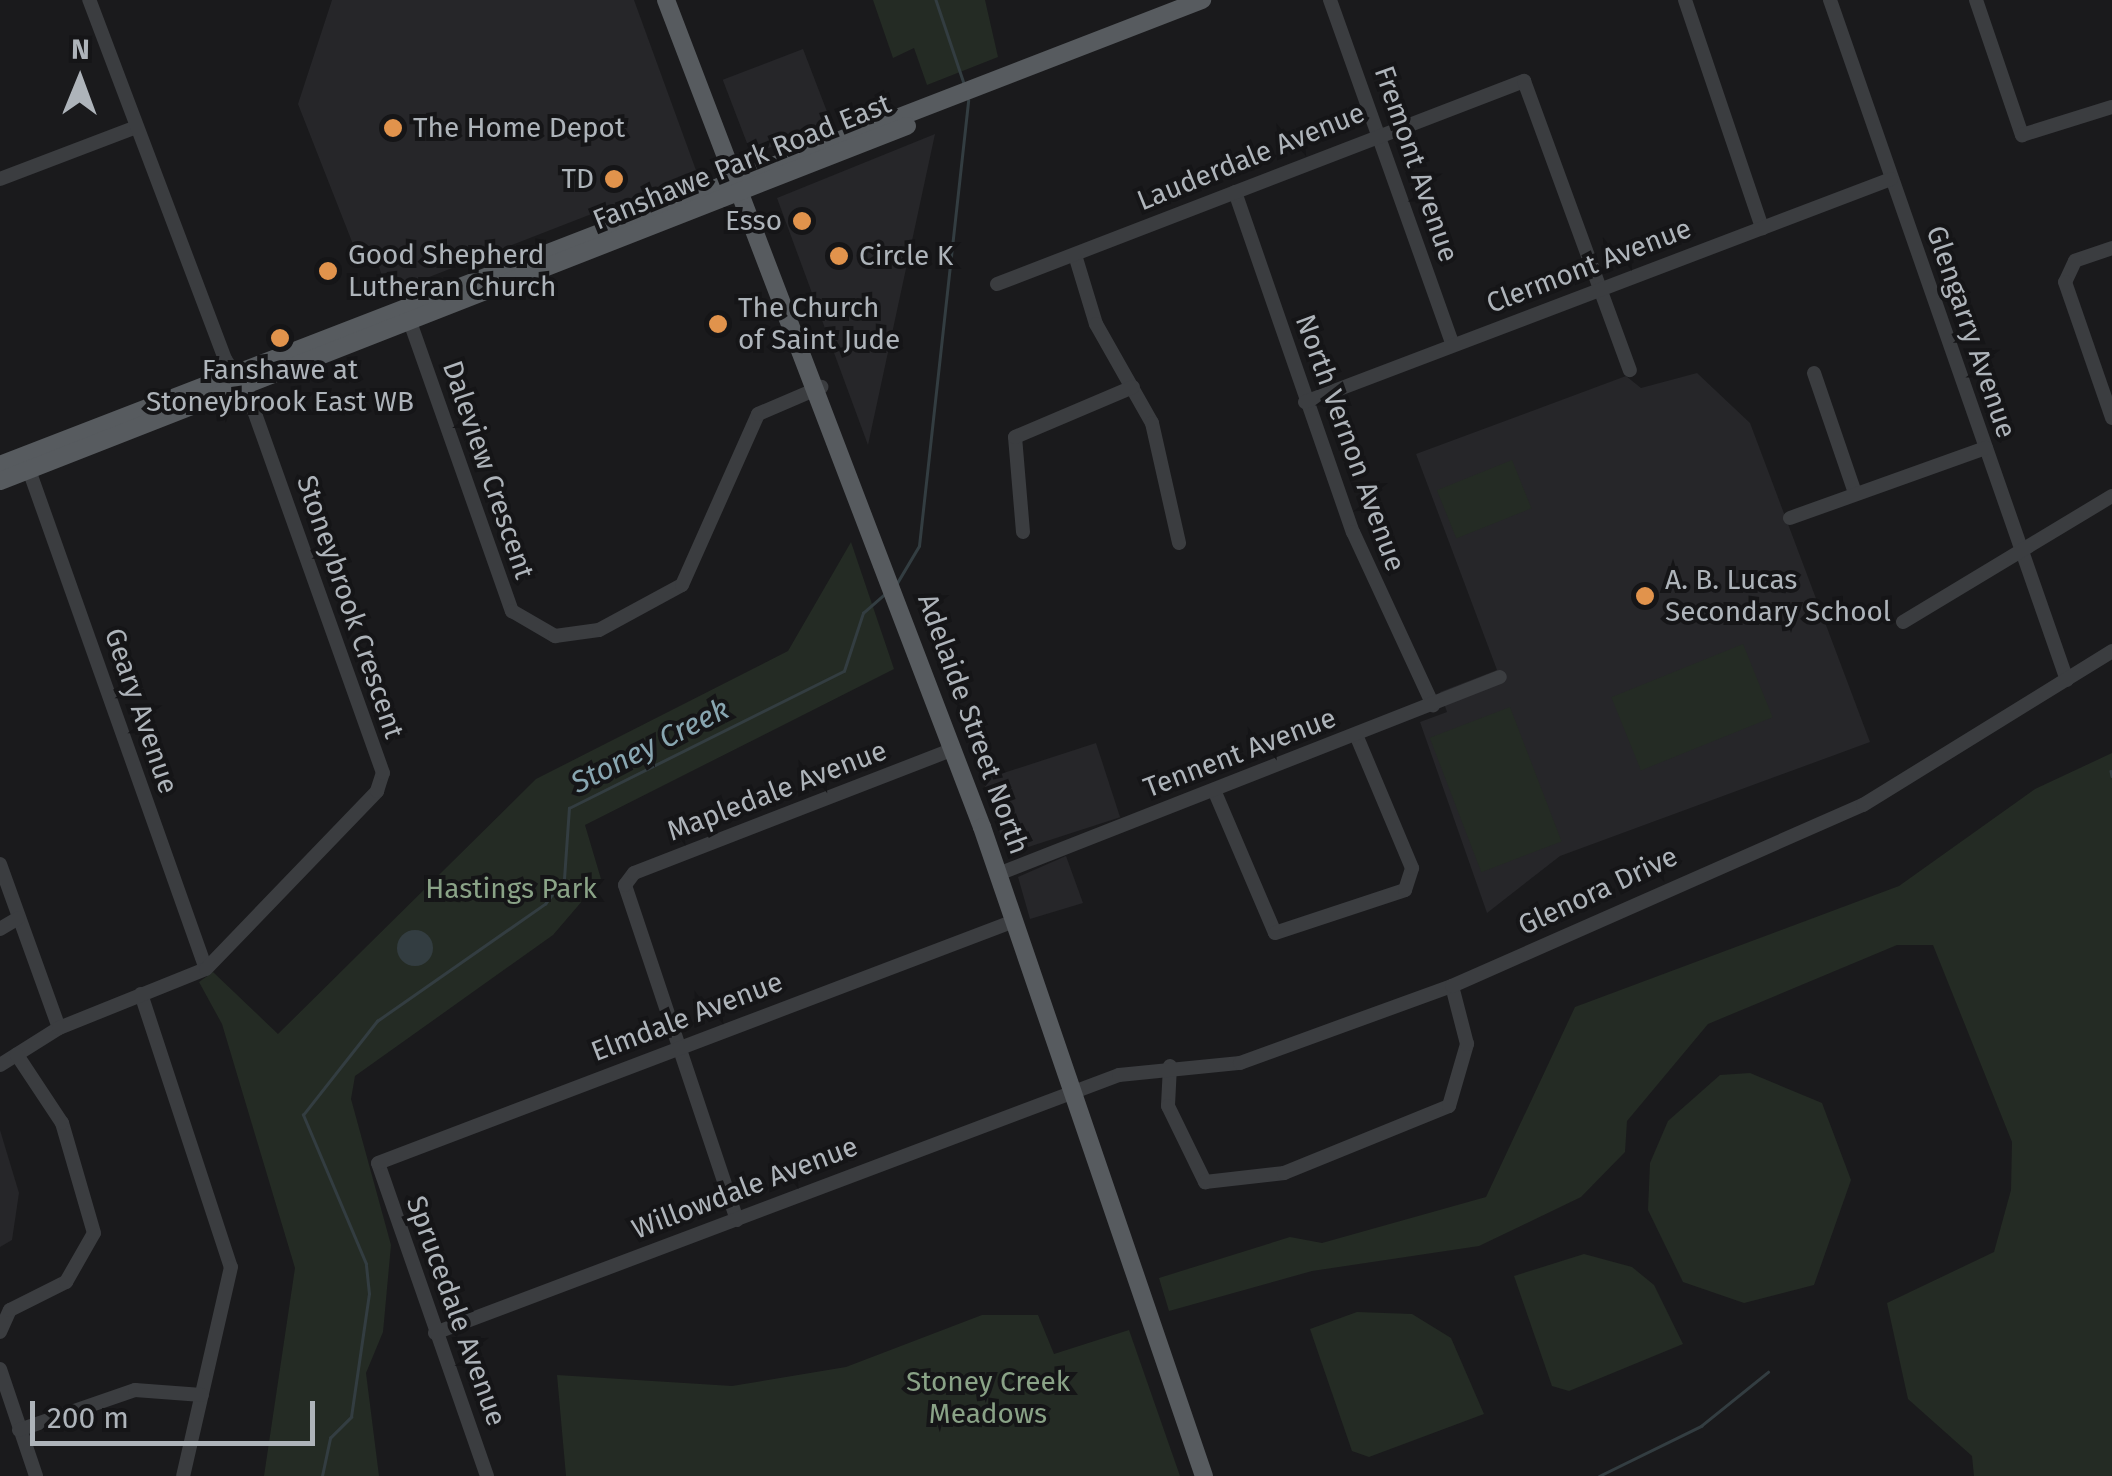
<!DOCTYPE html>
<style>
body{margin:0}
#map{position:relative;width:2112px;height:1476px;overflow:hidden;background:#1a1a1c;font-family:"Fira Sans",sans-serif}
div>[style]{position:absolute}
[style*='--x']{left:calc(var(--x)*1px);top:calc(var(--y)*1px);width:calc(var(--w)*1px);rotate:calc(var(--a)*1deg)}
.built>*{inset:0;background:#262629;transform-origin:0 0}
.green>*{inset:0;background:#242b24;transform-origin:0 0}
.water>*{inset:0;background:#333d41}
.round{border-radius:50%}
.stream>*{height:2.5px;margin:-1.25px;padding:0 1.25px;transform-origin:1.25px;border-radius:1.25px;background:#333d41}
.minor>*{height:14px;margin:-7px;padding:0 7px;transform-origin:7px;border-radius:7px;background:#3b3d40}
.major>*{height:18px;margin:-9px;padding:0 9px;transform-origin:9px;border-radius:9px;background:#575b5f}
.dots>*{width:28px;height:28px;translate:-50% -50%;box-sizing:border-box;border:5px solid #151517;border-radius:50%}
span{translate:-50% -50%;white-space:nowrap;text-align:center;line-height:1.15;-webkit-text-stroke:8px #151517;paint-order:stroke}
.poi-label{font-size:28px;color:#aeb4ba}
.left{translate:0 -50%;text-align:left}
.right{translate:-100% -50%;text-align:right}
.street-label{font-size:28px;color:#aeb4ba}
.park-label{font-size:28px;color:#8aa387}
.water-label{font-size:30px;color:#88a6b1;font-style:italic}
.north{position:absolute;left:30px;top:30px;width:100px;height:100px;-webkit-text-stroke:8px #151517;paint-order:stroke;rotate:1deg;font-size:28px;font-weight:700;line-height:40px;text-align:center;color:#aeb4ba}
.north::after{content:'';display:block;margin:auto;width:35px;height:45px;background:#aeb4ba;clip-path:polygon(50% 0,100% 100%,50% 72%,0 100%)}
.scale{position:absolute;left:30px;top:1401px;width:285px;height:45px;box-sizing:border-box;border:5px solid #aeb4ba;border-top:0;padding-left:12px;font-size:30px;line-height:35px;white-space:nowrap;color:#aeb4ba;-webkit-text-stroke:8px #151517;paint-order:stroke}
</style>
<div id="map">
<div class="built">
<i style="clip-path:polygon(332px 0,634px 0,697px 173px,388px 293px,379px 267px,358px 257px,298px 104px)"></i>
<i style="left:803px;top:49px;width:80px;height:86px;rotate:69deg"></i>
<i style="clip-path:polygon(935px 134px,868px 445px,777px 198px)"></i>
<i style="clip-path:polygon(1697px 373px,1750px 423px,1870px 742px,1560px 856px,1487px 913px,1420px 722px,1447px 712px,1440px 692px,1497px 670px,1416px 454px,1626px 376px,1641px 388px)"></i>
<i style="left:1096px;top:743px;width:78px;height:119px;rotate:72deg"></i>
<i style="clip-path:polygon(1066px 856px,1083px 903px,1030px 919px,1018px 877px)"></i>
<i style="clip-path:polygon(0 1130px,19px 1193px,12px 1240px,0 1247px)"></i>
</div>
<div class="green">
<i style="clip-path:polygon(873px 0,985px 0,998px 57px,927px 85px,914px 48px,893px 58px)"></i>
<i style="left:1512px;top:460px;width:52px;height:81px;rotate:68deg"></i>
<i style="clip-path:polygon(851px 542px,894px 669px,585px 825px,601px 879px,553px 935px,355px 1076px,351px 1099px,391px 1245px,383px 1332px,366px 1373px,379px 1476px,264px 1476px,295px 1268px,222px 1024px,199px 982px,213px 972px,278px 1034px,536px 779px,788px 651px)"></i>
<i style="left:1743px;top:644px;width:79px;height:142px;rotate:68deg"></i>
<i style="left:1510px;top:707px;width:144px;height:86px;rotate:69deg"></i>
<i style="clip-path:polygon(2112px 753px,2112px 1476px,1974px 1476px,1972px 1456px,1908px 1399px,1887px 1303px,1994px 1252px,2011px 1190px,2012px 1142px,1933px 945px,1897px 945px,1708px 1024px,1627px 1121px,1625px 1152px,1581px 1197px,1479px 1246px,1312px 1271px,1169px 1311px,1159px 1278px,1290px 1237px,1322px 1243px,1486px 1197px,1575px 1007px,1899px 886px,2035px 789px)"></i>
<i style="clip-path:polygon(1750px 1073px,1822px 1103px,1851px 1180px,1814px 1285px,1744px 1303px,1683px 1282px,1648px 1210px,1650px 1163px,1668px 1121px,1720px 1075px)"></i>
<i style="clip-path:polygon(1584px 1254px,1632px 1267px,1654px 1285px,1683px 1344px,1569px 1391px,1552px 1386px,1514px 1276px)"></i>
<i style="clip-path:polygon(1357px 1312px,1412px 1314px,1451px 1338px,1484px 1414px,1369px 1457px,1352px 1451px,1310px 1329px)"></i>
<i style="clip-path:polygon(982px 1315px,1038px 1315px,1054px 1354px,1129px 1330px,1180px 1476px,566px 1476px,557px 1375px,732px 1386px,846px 1367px)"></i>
</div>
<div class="water">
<i class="round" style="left:397px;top:930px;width:36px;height:36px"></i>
</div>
<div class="stream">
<i style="--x:936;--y:0;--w:88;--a:71.4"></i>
<i style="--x:897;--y:583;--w:43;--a:-59.3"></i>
<i style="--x:919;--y:546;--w:448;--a:-83.7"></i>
<i style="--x:2111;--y:771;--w:5;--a:79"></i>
<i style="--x:322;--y:1476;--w:39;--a:-78"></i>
<i style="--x:330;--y:1438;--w:30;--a:-45"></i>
<i style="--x:351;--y:1417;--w:124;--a:-81.7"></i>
<i style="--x:369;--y:1294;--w:30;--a:-96"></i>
<i style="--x:366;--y:1264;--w:162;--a:-112.9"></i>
<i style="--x:303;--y:1115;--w:120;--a:-51.8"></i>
<i style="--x:377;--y:1021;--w:205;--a:-34.9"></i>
<i style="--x:545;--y:904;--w:31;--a:-53"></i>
<i style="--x:564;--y:879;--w:71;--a:-86"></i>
<i style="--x:569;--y:808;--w:307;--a:-26.5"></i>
<i style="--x:844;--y:671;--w:61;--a:-71.9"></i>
<i style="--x:863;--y:613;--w:28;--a:-41"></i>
<i style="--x:1599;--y:1476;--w:114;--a:-26.1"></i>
<i style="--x:1701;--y:1426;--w:86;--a:-38.9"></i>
</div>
<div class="minor">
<i style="--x:1330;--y:0;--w:366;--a:70.4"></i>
<i style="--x:1685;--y:0;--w:241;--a:71.3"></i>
<i style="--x:1830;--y:0;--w:720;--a:70.79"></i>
<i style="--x:1976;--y:0;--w:143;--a:71.2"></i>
<i style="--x:2022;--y:135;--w:94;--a:-17.3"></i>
<i style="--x:0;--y:179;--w:146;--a:-20.9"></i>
<i style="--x:1235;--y:192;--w:360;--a:70.9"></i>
<i style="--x:1353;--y:532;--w:191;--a:65.2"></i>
<i style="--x:2112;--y:248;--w:39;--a:161"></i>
<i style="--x:2075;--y:261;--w:23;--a:115"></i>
<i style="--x:2065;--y:282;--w:144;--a:70.9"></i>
<i style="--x:1075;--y:255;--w:72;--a:73.1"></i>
<i style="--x:1096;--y:324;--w:114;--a:60.5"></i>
<i style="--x:1152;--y:423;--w:123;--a:77.3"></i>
<i style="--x:997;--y:284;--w:565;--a:-21.07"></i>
<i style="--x:1524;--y:81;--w:308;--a:69.9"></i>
<i style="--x:409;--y:319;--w:310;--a:70.6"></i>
<i style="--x:512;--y:611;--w:50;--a:30.2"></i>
<i style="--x:555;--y:636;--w:44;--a:-7.8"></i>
<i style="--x:599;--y:630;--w:94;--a:-28.5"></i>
<i style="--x:682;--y:585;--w:187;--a:-66"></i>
<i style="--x:758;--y:414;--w:69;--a:-23.2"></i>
<i style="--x:1814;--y:373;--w:127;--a:71.1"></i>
<i style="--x:1305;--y:402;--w:627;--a:-20.83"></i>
<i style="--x:29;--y:470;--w:529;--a:70.47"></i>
<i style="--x:1790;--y:518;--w:208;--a:-19.7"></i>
<i style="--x:1023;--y:532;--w:95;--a:-94.8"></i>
<i style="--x:1015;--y:437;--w:128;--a:-23"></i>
<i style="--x:1903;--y:622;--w:244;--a:-31.1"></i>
<i style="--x:1214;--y:790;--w:155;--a:66.9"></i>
<i style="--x:1275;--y:933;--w:137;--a:-18.3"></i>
<i style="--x:1405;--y:890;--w:23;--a:-72"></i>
<i style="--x:1412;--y:868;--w:144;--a:-112.8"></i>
<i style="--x:0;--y:864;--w:174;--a:70.2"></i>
<i style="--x:998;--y:874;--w:539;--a:-21.43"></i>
<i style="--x:0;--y:929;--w:21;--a:-31"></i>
<i style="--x:141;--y:994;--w:287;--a:71.8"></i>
<i style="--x:231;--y:1267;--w:214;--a:102.9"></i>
<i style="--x:0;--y:1065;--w:70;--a:-32.1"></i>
<i style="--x:59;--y:1028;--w:158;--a:-21.9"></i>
<i style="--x:206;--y:969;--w:247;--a:-46.1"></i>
<i style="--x:377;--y:791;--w:19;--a:-72"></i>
<i style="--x:383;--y:773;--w:400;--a:-109.6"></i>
<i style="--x:249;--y:396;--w:44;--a:-123"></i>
<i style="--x:225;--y:359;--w:384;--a:-110.7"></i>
<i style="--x:1170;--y:1066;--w:40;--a:92.9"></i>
<i style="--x:1168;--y:1106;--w:85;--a:64"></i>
<i style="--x:1205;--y:1182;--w:80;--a:-6.5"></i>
<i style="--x:1284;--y:1173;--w:178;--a:-22.1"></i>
<i style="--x:1449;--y:1106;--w:65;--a:-73.8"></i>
<i style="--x:1467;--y:1044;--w:60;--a:-104.5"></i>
<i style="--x:737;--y:1220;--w:353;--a:-108.5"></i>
<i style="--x:625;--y:885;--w:15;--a:-53"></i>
<i style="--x:634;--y:873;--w:340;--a:-21.2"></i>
<i style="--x:0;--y:1332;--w:24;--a:-66"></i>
<i style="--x:10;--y:1310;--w:63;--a:-26.6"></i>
<i style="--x:66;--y:1282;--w:56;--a:-60.3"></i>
<i style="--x:94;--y:1233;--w:115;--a:-106.2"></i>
<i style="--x:62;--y:1123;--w:82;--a:-123.5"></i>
<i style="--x:435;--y:1333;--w:731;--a:-20.67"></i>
<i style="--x:1119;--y:1075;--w:122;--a:-5.7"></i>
<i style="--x:1240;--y:1063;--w:226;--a:-20"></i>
<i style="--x:1452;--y:986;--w:449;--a:-23.8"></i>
<i style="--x:1863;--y:805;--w:293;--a:-31.7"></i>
<i style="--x:0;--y:1369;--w:113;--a:71.4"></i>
<i style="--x:19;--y:1430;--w:123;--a:-19"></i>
<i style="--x:135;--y:1390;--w:67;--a:4.3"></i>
<i style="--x:487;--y:1476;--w:331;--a:-109.2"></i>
<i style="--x:378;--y:1163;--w:680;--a:-20.83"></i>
</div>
<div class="major">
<i style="--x:666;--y:0;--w:885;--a:69.09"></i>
<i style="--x:982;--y:827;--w:686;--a:71.12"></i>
<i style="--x:0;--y:465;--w:1289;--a:-21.15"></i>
<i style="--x:0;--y:481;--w:974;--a:-21.38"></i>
</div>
<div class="dots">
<i style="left:393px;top:128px;background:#e1934c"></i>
<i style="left:614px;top:179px;background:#e1934c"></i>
<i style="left:802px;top:221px;background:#e1934c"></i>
<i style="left:839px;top:256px;background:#e1934c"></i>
<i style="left:328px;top:271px;background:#e1934c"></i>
<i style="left:718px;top:324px;background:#e1934c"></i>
<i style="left:280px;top:338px;background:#e1934c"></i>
<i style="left:1645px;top:596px;background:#e1934c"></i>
</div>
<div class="poi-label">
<span class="left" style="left:413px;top:128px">The Home Depot</span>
<span class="right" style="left:594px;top:179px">TD</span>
<span class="right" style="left:782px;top:221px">Esso</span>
<span class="left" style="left:348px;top:271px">Good Shepherd<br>Lutheran Church</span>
<span class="left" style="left:859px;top:256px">Circle K</span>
<span class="left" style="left:738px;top:324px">The Church<br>of Saint Jude</span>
<span style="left:280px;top:386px">Fanshawe at<br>Stoneybrook East WB</span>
<span class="left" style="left:1665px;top:596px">A. B. Lucas<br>Secondary School</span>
</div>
<div class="street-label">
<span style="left:1251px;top:157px;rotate:-22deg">Lauderdale Avenue</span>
<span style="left:742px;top:162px;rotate:-22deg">Fanshawe Park Road East</span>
<span style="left:1416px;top:164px;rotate:71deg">Fremont Avenue</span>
<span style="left:1589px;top:266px;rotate:-21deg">Clermont Avenue</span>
<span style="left:1971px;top:332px;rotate:71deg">Glengarry Avenue</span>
<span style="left:1350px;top:443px;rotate:70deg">North Vernon Avenue</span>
<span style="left:488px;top:470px;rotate:71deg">Daleview Crescent</span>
<span style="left:350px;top:607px;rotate:71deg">Stoneybrook Crescent</span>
<span style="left:141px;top:711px;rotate:71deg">Geary Avenue</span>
<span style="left:973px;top:724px;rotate:70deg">Adelaide Street North</span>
<span style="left:1240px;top:753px;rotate:-21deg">Tennent Avenue</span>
<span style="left:777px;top:791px;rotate:-21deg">Mapledale Avenue</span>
<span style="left:1598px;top:891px;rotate:-25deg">Glenora Drive</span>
<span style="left:687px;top:1017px;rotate:-21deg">Elmdale Avenue</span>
<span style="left:745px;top:1188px;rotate:-21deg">Willowdale Avenue</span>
<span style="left:456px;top:1311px;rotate:70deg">Sprucedale Avenue</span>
</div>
<div class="park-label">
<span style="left:511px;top:889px">Hastings Park</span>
<span style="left:988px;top:1398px">Stoney Creek<br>Meadows</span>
</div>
<div class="water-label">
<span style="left:650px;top:746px;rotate:-27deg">Stoney Creek</span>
</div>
<div class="north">N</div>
<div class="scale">200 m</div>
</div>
